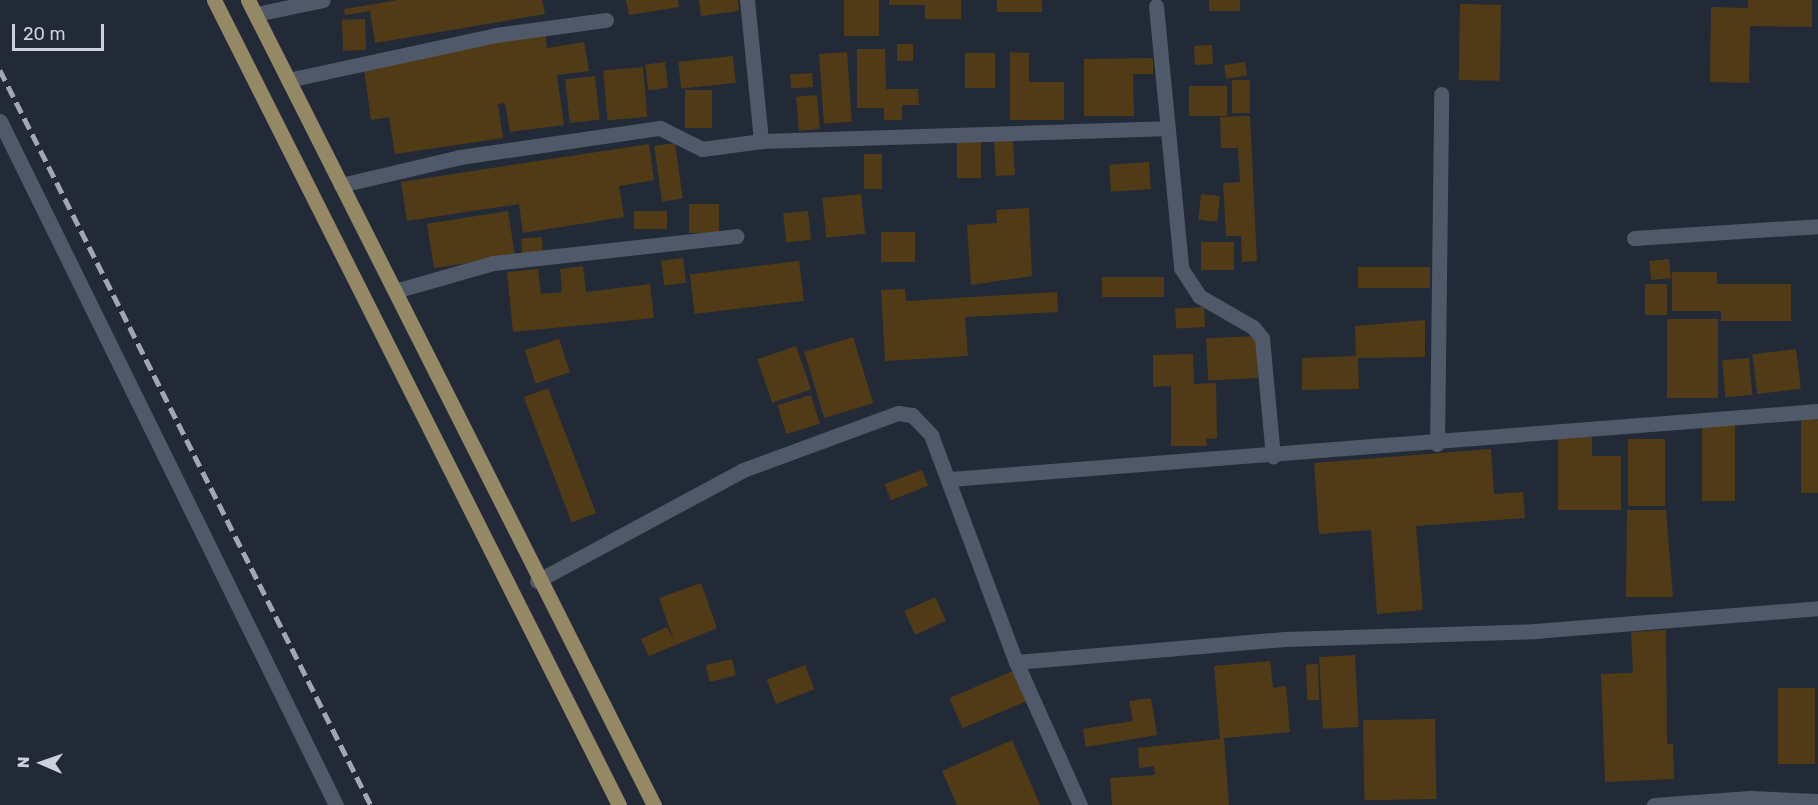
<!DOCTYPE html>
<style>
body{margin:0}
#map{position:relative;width:1818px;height:805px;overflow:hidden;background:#222a38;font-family:Rubik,sans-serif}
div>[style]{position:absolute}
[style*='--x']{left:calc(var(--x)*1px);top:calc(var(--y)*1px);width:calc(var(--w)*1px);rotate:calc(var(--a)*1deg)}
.building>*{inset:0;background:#513b16;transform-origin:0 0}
.street>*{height:15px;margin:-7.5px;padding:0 7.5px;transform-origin:7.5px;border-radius:7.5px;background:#4f5969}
.primary>*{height:15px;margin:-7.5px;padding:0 7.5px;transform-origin:7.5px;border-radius:7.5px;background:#958965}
.rail>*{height:4.5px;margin-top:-2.25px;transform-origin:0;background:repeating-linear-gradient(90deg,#a1a8b2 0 12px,transparent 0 18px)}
span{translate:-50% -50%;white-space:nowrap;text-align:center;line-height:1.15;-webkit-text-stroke:4.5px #222a38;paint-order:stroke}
.north{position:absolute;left:12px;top:733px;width:60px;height:60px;-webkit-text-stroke:4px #222a38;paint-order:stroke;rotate:272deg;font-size:16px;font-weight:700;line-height:24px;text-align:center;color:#ccd2db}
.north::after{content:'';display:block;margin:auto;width:21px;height:27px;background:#ccd2db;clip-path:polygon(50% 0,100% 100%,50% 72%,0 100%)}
.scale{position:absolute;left:12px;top:24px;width:92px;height:27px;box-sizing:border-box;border:3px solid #ccd2db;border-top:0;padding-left:8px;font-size:18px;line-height:21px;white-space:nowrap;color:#ccd2db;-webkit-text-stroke:4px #222a38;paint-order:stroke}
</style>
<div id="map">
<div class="building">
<i style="clip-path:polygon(398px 0,542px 0,545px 14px,375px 43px,370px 11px,345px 15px,344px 9px)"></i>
<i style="clip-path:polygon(626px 0,678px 0,679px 7px,629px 15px)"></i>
<i style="clip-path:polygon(699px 0,738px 0,739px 11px,701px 16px)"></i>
<i style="left:844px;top:0;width:35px;height:36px"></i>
<i style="clip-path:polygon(889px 0,961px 0,961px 19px,925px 19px,925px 5px,889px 5px)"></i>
<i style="left:997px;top:0;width:45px;height:12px"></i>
<i style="left:1209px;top:0;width:31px;height:11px"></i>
<i style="clip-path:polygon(1748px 0,1812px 0,1812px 27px,1750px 26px,1749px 83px,1710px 82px,1711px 7px,1748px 8px)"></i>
<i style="left:1460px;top:4px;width:41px;height:76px;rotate:1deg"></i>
<i style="left:365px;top:19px;width:31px;height:23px;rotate:88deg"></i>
<i style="clip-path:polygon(545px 32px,547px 48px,584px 42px,589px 71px,557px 75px,564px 125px,510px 132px,505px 103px,498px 104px,503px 138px,395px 154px,389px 117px,371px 120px,364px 69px)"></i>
<i style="left:913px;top:44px;width:17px;height:16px;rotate:90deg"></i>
<i style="left:1212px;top:45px;width:19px;height:18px;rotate:87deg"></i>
<i style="clip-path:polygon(857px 49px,885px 49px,886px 89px,918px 89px,919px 105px,902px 105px,902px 120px,884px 120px,884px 108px,857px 108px)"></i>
<i style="left:847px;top:52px;width:70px;height:28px;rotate:86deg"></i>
<i style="clip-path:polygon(1010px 52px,1029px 53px,1029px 82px,1064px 82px,1064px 120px,1010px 120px)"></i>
<i style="left:965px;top:53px;width:30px;height:35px"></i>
<i style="left:733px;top:56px;width:27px;height:55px;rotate:84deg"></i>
<i style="clip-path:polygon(1153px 58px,1153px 74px,1133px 74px,1134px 116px,1084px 116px,1084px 59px)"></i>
<i style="left:665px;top:62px;width:26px;height:20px;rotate:83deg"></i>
<i style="left:1245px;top:62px;width:14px;height:21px;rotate:82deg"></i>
<i style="left:643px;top:67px;width:50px;height:40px;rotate:85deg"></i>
<i style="left:812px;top:73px;width:14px;height:22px;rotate:86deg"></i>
<i style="left:595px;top:76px;width:44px;height:30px;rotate:84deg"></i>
<i style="left:1232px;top:80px;width:18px;height:33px"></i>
<i style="left:1189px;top:86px;width:38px;height:30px"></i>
<i style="left:685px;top:90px;width:27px;height:38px"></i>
<i style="left:817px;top:95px;width:34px;height:21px;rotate:85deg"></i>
<i style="clip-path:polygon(1250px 116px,1257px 261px,1242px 262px,1241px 236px,1226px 236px,1223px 183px,1240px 182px,1238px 148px,1221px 148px,1220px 117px)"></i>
<i style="left:1013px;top:139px;width:36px;height:19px;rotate:87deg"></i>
<i style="left:957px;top:141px;width:24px;height:37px"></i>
<i style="left:675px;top:143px;width:56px;height:21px;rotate:82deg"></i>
<i style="clip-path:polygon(649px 144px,654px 180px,619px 186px,624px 217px,523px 233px,519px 204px,407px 221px,401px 182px)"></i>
<i style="left:864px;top:154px;width:18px;height:35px"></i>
<i style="left:1149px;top:162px;width:27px;height:40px;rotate:86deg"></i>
<i style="left:861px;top:194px;width:40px;height:39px;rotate:84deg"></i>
<i style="left:1201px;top:194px;width:19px;height:26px;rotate:6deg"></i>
<i style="left:689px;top:204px;width:30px;height:29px"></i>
<i style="clip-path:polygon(1029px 208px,1032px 276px,971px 285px,967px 225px,997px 223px,996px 210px)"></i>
<i style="left:508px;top:211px;width:45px;height:82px;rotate:81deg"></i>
<i style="left:634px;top:211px;width:33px;height:18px"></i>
<i style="left:808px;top:211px;width:29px;height:25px;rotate:84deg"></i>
<i style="left:915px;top:232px;width:30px;height:34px;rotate:90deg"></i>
<i style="left:542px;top:237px;width:16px;height:21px;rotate:86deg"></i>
<i style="left:1201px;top:242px;width:33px;height:28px"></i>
<i style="left:683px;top:258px;width:25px;height:22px;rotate:83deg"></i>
<i style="left:1669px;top:259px;width:19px;height:20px;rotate:84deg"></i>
<i style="left:799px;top:261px;width:40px;height:110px;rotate:83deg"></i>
<i style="clip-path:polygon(583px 266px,586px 292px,650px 284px,654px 318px,513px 332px,507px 272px,538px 269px,541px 294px,562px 292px,560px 269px)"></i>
<i style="left:1430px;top:267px;width:21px;height:72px;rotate:90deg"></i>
<i style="clip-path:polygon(1672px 272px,1717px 272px,1717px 284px,1791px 284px,1791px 321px,1721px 321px,1721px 311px,1672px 311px)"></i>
<i style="left:1102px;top:277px;width:62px;height:20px"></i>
<i style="left:1645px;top:284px;width:22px;height:31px"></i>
<i style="clip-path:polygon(905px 289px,906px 301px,1057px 292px,1058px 312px,965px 317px,968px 356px,885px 361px,881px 290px)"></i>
<i style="left:1204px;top:307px;width:20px;height:29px;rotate:87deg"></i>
<i style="left:1718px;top:319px;width:79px;height:51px;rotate:90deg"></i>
<i style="clip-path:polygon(1425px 320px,1425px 357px,1358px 358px,1359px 389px,1302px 390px,1302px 358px,1356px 356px,1355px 326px)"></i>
<i style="left:1256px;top:336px;width:42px;height:50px;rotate:87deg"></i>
<i style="left:853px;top:337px;width:69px;height:51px;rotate:73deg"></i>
<i style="left:559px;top:339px;width:35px;height:36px;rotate:72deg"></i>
<i style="left:796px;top:346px;width:46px;height:41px;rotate:71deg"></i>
<i style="left:1796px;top:349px;width:40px;height:44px;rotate:83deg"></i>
<i style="clip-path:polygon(1193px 354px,1194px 384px,1216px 383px,1217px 438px,1206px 439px,1207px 446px,1171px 446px,1171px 386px,1153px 387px,1153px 355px)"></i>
<i style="left:1749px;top:358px;width:37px;height:27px;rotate:85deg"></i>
<i style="left:548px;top:388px;width:134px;height:26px;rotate:69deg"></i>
<i style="left:811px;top:395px;width:30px;height:35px;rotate:73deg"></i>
<i style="left:1818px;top:416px;width:77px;height:17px;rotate:90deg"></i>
<i style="left:1702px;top:424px;width:33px;height:77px"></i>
<i style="clip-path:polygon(1558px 437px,1592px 437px,1592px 456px,1621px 456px,1621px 510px,1558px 510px)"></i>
<i style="left:1628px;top:439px;width:37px;height:67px"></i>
<i style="clip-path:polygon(1491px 449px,1494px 494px,1523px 492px,1525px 518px,1416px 526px,1423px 610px,1377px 614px,1371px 530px,1319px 534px,1314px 463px)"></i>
<i style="left:922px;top:470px;width:17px;height:40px;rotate:69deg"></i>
<i style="clip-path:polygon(1627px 510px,1666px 510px,1673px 597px,1626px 597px)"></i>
<i style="clip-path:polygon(701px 583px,717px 628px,649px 656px,641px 639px,667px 627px,674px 641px,659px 598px)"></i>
<i style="left:935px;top:597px;width:26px;height:34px;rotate:65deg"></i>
<i style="clip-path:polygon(1666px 630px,1667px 744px,1673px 744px,1674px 779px,1605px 782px,1601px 674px,1633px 673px,1631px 632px)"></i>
<i style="left:1355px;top:655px;width:72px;height:36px;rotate:87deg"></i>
<i style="left:732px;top:659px;width:17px;height:27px;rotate:77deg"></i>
<i style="clip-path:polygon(1270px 661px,1273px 688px,1286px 686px,1290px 732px,1224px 738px,1229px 805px,1112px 805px,1110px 778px,1155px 775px,1154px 766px,1139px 768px,1138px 748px,1220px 739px,1214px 666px)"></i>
<i style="left:1318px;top:664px;width:36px;height:12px;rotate:88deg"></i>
<i style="left:805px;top:665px;width:26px;height:41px;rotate:69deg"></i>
<i style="left:1013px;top:671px;width:33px;height:69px;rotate:67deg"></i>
<i style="left:1778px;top:688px;width:37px;height:76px"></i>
<i style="clip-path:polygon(1151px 698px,1157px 735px,1086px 747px,1083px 729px,1133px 721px,1129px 701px)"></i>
<i style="left:1435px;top:719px;width:80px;height:72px;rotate:89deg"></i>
<i style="clip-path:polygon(1012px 740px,1040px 805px,957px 805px,942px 771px)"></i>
</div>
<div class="street">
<i style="--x:747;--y:0;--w:142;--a:84.3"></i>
<i style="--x:1156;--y:6;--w:263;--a:84.5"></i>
<i style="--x:1181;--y:268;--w:33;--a:57"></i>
<i style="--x:1199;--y:296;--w:62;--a:29.9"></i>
<i style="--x:1253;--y:327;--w:14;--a:51"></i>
<i style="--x:1262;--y:338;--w:119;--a:84.7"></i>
<i style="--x:256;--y:14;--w:68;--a:-11.8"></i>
<i style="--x:288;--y:80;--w:213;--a:-12.2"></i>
<i style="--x:496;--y:35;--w:111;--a:-7.8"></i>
<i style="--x:0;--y:121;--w:762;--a:63.84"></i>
<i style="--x:341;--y:185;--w:122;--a:-13.2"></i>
<i style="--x:460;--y:157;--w:202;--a:-8.3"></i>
<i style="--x:660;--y:128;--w:47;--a:26.6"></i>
<i style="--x:702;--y:149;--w:60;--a:-7.7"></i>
<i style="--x:761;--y:141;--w:403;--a:-1.8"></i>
<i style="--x:1634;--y:238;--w:184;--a:-3.7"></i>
<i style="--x:395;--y:291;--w:102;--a:-15.9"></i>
<i style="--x:493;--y:263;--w:245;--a:-6.3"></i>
<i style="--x:1437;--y:444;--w:350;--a:-89.3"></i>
<i style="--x:950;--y:479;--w:871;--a:-4.48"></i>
<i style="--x:537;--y:581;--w:234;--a:-28.3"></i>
<i style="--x:743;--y:470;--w:165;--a:-20.2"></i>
<i style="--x:898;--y:413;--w:14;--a:8"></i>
<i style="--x:912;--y:415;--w:28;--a:46"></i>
<i style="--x:931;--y:435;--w:242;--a:69.5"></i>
<i style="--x:1080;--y:805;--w:157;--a:-114.1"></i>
<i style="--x:1016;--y:662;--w:270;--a:-4.9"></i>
<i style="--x:1285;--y:639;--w:250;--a:-1.8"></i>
<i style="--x:1535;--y:631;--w:284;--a:-4.6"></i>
<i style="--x:1654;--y:805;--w:96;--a:-4.2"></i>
<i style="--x:1750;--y:798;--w:68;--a:2.5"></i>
</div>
<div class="primary">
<i style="--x:214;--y:0;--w:901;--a:63.29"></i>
<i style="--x:248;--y:0;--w:902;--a:63.24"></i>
</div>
<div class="rail">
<i style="--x:0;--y:70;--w:823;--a:63.22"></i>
</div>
<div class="north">N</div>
<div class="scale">20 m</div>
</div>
